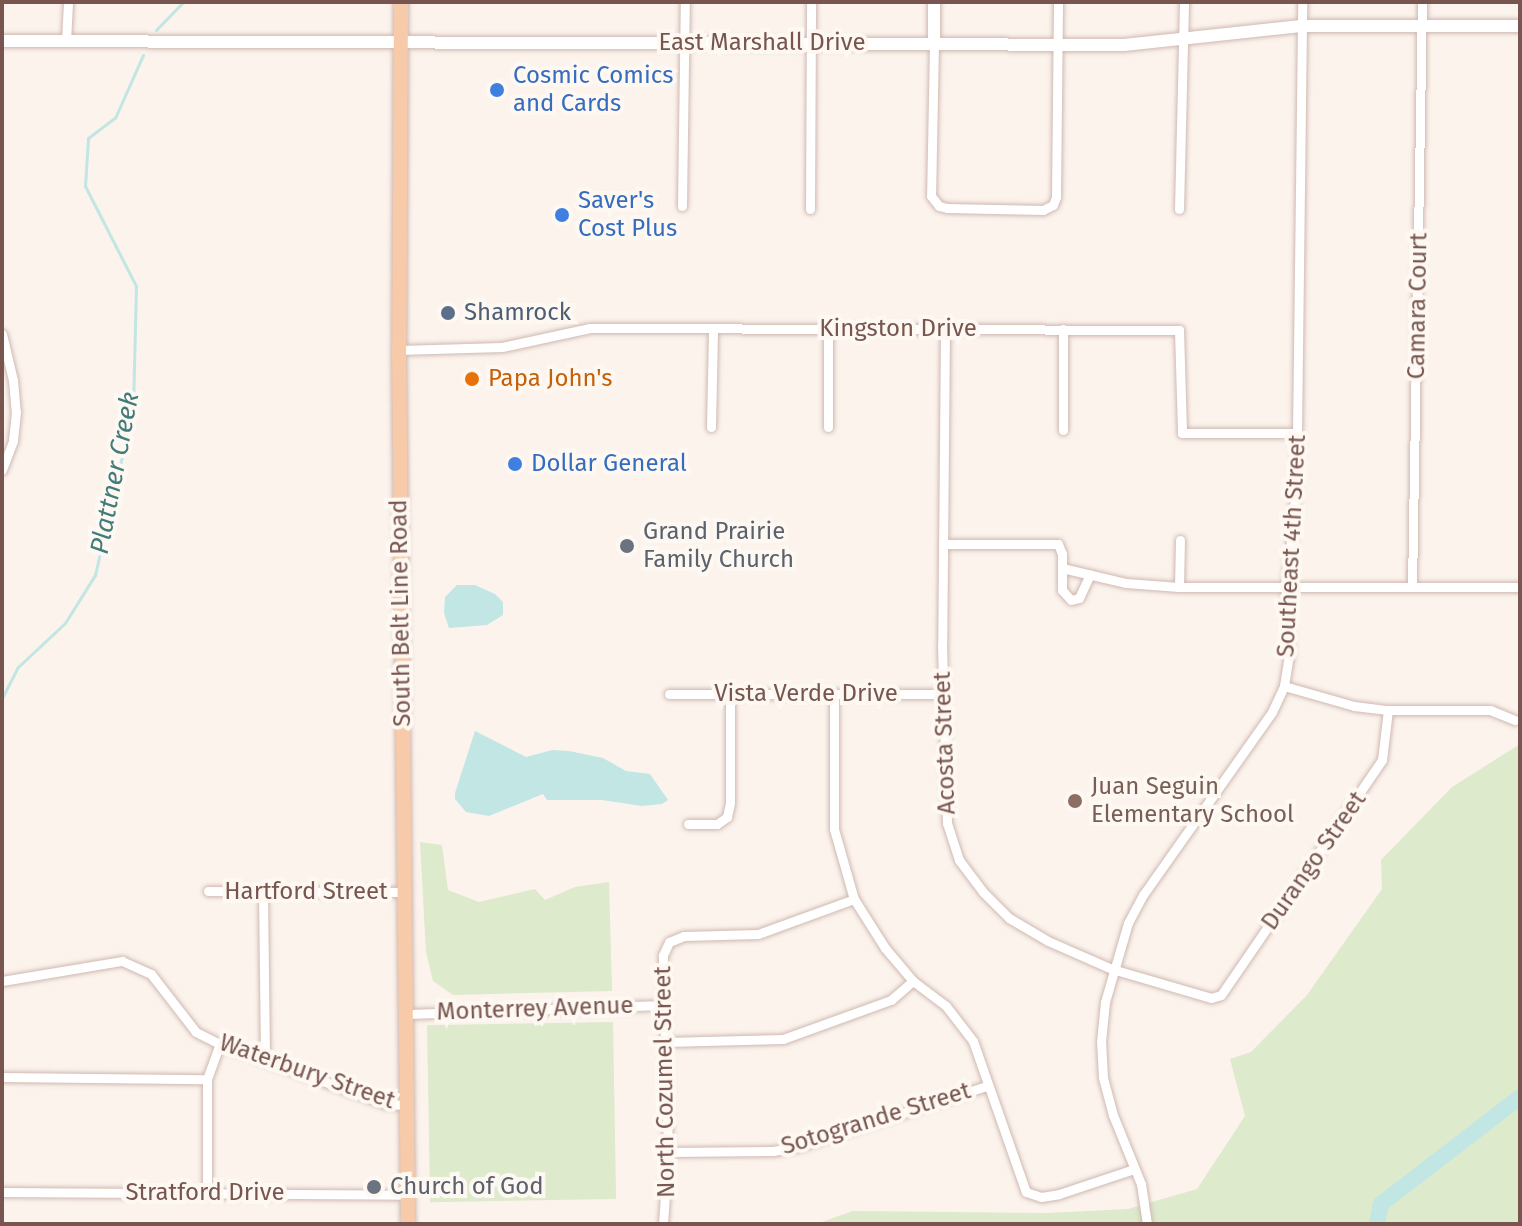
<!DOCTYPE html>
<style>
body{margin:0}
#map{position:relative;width:1522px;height:1226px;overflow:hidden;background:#fcf3ed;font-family:"Fira Sans",sans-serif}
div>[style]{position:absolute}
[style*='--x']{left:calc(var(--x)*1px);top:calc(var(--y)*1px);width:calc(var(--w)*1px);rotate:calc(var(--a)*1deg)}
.green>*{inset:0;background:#ddeacb;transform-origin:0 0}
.water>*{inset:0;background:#c1e6e4}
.stream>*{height:3px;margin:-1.5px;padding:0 1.5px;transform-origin:1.5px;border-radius:1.5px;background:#c1e6e4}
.river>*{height:16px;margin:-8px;padding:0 8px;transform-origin:8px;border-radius:8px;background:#c1e6e4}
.roads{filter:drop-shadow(0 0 2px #cfb9b1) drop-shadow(0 0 2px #cfb9b1)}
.street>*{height:9px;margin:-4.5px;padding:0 4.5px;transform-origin:4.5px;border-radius:4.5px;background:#fff}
.secondary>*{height:12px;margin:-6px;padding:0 6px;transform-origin:6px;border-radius:6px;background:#fff}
.primary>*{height:14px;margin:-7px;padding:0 7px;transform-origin:7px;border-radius:7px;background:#f7cba9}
.dots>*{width:22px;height:22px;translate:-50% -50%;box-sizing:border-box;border:4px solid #fef8f3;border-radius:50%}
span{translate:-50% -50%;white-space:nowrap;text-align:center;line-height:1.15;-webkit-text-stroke:8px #fef8f3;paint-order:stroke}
.street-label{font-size:24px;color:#78564f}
.shop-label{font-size:24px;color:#366cbe}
.left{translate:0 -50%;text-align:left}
.service-label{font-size:24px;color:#4e5e75}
.food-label{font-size:24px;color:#c56008}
.worship-label{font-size:24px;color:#5b616d}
.education-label{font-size:24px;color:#785e54}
.water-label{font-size:26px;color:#427c7a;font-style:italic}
.frame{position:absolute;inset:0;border:4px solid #78564f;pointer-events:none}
</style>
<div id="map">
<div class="green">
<i style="clip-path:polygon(1520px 744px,1520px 1224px,816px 1224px,853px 1211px,1048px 1213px,1128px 1209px,1197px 1189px,1245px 1116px,1230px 1059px,1251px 1052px,1307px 995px,1382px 889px,1381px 860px,1452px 787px)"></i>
<i style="clip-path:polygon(420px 842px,442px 845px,448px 890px,479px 902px,535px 889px,545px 900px,575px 887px,609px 882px,612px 991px,453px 995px,433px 981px,426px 952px)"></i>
<i style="left:613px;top:1022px;width:177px;height:186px;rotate:89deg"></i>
</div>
<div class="water">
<i style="clip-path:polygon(457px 585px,475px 585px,495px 594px,503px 602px,503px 615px,487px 625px,449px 628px,444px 613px,445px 597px)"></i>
<i style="clip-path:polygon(475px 731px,526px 757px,552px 750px,569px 751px,603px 758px,626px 771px,650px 774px,668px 800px,662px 804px,642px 806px,602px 800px,547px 800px,543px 794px,489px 816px,466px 812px,455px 799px,455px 793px)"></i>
</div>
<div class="stream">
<i style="--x:156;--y:30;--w:39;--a:-46"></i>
<i style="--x:2;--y:698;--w:35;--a:-63"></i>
<i style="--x:18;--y:667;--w:64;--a:-43.1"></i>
<i style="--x:65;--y:623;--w:57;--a:-58"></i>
<i style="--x:95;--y:575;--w:171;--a:-77.2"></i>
<i style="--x:133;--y:408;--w:122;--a:-88.6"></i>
<i style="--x:136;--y:286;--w:112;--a:-117"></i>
<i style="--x:85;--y:186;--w:48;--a:-86.4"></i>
<i style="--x:88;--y:138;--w:34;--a:-37"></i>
<i style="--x:115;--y:118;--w:69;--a:-66"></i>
</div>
<div class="river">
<i style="--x:1377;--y:1224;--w:20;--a:-79"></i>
<i style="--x:1381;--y:1204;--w:175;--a:-37.6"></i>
</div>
<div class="roads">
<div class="street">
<i style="--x:66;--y:41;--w:39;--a:-87"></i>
<i style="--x:934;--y:44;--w:152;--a:91.1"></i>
<i style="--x:931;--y:196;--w:13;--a:51"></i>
<i style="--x:939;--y:206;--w:8;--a:14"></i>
<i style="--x:947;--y:208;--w:96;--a:1.2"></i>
<i style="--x:1043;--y:210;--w:11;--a:-27"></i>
<i style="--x:1053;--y:205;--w:9;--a:-69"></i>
<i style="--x:1056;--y:197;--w:195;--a:-89.4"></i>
<i style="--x:682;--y:206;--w:204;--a:-89.2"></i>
<i style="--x:810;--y:209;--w:207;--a:-89.7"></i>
<i style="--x:1179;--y:209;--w:207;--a:-88.6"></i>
<i style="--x:945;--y:329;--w:315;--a:90.5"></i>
<i style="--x:942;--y:644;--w:179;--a:88.4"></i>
<i style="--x:947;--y:823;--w:39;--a:72"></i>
<i style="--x:959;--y:860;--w:40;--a:53"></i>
<i style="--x:983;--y:892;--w:37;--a:45"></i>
<i style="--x:1009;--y:918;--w:45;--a:30.5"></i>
<i style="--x:1048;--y:941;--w:70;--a:23.6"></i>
<i style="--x:1112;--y:969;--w:103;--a:16.3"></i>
<i style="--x:1211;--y:998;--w:10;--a:-17"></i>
<i style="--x:1221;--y:995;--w:285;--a:-55.6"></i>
<i style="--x:1382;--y:760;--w:50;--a:-83.2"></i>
<i style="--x:2;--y:334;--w:47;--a:76.6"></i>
<i style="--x:13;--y:380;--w:32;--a:85"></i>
<i style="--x:16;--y:412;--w:29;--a:96"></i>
<i style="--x:13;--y:441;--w:31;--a:111"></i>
<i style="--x:399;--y:350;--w:103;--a:-1.7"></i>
<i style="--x:502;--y:347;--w:90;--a:-12.2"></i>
<i style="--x:590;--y:328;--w:589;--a:0.19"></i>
<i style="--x:1179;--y:330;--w:103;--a:88.3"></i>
<i style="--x:1182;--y:433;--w:115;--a:0"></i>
<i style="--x:711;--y:427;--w:99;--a:-88.8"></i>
<i style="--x:828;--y:427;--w:99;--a:-90"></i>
<i style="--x:1063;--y:430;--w:101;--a:-90"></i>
<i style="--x:943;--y:544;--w:115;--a:0"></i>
<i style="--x:1058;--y:544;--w:11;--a:68"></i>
<i style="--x:1062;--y:554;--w:36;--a:90"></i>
<i style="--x:1062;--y:590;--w:13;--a:48"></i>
<i style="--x:1071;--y:600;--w:8;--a:-14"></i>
<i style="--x:1079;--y:598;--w:26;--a:-65"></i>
<i style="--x:1062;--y:568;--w:66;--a:13.2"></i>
<i style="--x:1126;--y:583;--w:53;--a:4.3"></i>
<i style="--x:1179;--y:587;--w:341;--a:0"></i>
<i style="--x:1179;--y:587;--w:47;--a:-88.8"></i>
<i style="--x:1412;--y:587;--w:585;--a:-89.02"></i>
<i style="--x:1284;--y:686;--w:73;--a:15.9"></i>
<i style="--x:1354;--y:706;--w:34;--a:7"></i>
<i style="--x:1388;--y:710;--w:102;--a:0"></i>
<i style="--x:1490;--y:710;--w:27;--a:22"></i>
<i style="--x:669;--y:694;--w:274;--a:0"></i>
<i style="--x:834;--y:694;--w:135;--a:90"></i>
<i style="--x:834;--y:829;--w:73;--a:74.1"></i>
<i style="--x:854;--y:899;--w:58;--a:57.7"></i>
<i style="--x:885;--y:948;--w:43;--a:49.7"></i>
<i style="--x:913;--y:981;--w:41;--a:37.1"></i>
<i style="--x:946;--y:1006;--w:44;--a:52.4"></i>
<i style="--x:973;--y:1041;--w:160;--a:70.7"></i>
<i style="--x:1026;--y:1192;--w:16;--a:18"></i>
<i style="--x:1041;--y:1197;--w:18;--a:-9"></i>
<i style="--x:1059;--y:1194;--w:79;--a:-18.4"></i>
<i style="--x:688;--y:824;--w:29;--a:0"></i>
<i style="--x:717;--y:824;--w:12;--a:-35"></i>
<i style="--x:727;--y:817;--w:14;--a:-78"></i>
<i style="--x:730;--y:803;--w:109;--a:-90"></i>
<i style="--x:208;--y:891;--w:195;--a:0.3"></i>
<i style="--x:263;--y:892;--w:167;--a:89.3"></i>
<i style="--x:2;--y:981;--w:122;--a:-9.5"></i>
<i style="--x:122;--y:961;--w:32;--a:24"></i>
<i style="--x:151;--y:974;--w:73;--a:52.2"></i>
<i style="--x:196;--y:1032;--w:27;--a:27"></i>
<i style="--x:220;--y:1044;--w:177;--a:19.8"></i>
<i style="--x:387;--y:1104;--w:20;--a:3"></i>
<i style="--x:406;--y:1014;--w:259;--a:-2"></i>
<i style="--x:666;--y:1042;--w:117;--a:-1.5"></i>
<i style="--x:783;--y:1039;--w:115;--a:-19.9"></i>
<i style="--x:891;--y:1000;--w:29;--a:-41"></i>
<i style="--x:2;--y:1077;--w:205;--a:0.6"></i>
<i style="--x:668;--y:1152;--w:105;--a:-0.5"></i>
<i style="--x:773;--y:1151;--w:27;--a:-10"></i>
<i style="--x:800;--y:1146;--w:196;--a:-17.8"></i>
<i style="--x:2;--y:1192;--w:405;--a:0.4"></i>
<i style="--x:207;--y:1193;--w:114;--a:-90"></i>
<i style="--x:207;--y:1079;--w:37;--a:-70"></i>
<i style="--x:663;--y:1224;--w:72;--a:-86"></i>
<i style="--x:668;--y:1152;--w:197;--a:-91.5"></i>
<i style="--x:663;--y:955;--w:14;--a:-65"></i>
<i style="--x:669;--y:942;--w:16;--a:-22"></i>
<i style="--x:684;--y:936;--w:74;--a:-1.5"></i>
<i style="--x:758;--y:934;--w:102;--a:-20"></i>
<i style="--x:1147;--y:1224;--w:40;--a:-98.5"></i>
<i style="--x:1141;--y:1184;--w:74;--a:-112.1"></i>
<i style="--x:1113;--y:1115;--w:38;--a:-105"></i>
<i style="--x:1103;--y:1078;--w:36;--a:-93"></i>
<i style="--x:1101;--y:1042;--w:40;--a:-84.3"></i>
<i style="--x:1105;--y:1002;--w:82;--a:-73.8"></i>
<i style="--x:1128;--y:923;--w:32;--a:-62"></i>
<i style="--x:1143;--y:895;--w:224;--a:-54.8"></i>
<i style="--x:1272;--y:712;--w:29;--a:-65"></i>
<i style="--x:1284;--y:686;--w:31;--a:-81"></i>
<i style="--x:1289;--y:655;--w:68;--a:-92.5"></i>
<i style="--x:1286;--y:587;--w:72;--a:-83.7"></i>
<i style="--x:1294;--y:515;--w:82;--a:-87.9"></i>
<i style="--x:1297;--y:433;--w:431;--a:-89.3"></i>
</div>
<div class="secondary">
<i style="--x:2;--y:41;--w:1122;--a:0.2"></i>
<i style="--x:1124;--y:45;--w:178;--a:-6.1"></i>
<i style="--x:1301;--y:26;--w:219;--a:0"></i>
<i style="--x:934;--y:44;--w:42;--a:-90"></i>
</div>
<div class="primary">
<i style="--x:401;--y:2;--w:348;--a:90.3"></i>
<i style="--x:399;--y:350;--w:874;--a:89.41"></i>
</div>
</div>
<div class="dots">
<i style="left:497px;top:90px;background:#3f7fe0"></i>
<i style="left:562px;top:215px;background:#3f7fe0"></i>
<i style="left:448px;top:313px;background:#5c6f8a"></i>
<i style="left:472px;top:379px;background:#e8710a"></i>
<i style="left:515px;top:464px;background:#3f7fe0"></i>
<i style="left:627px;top:546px;background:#6b7280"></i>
<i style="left:1075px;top:801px;background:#8d6e63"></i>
<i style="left:374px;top:1187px;background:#6b7280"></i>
</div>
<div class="street-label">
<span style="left:762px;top:43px">East Marshall Drive</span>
<span style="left:1418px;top:306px;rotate:-89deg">Camara Court</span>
<span style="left:898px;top:329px">Kingston Drive</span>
<span style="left:1292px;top:546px;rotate:-87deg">Southeast 4th Street</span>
<span style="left:401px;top:613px;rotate:-91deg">South Belt Line Road</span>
<span style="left:806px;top:694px">Vista Verde Drive</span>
<span style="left:945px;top:743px;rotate:-92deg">Acosta Street</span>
<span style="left:1314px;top:861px;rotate:-55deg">Durango Street</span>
<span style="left:306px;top:892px">Hartford Street</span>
<span style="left:535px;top:1009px;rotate:-2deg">Monterrey Avenue</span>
<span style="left:307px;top:1072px;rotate:19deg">Waterbury Street</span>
<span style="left:665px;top:1082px;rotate:-91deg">North Cozumel Street</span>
<span style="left:876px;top:1119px;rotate:-17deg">Sotogrande Street</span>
<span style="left:205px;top:1193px">Stratford Drive</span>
</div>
<div class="shop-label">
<span class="left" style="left:513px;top:90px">Cosmic Comics<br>and Cards</span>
<span class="left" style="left:578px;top:215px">Saver's<br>Cost Plus</span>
<span class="left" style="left:531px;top:464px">Dollar General</span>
</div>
<div class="service-label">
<span class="left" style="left:464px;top:313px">Shamrock</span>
</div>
<div class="food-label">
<span class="left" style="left:488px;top:379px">Papa John's</span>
</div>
<div class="worship-label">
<span class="left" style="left:643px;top:546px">Grand Prairie<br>Family Church</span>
<span class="left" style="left:390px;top:1187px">Church of God</span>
</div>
<div class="education-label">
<span class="left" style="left:1091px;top:801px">Juan Seguin<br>Elementary School</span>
</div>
<div class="water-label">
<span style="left:115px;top:473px;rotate:-79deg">Plattner Creek</span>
</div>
<div class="frame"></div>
</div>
